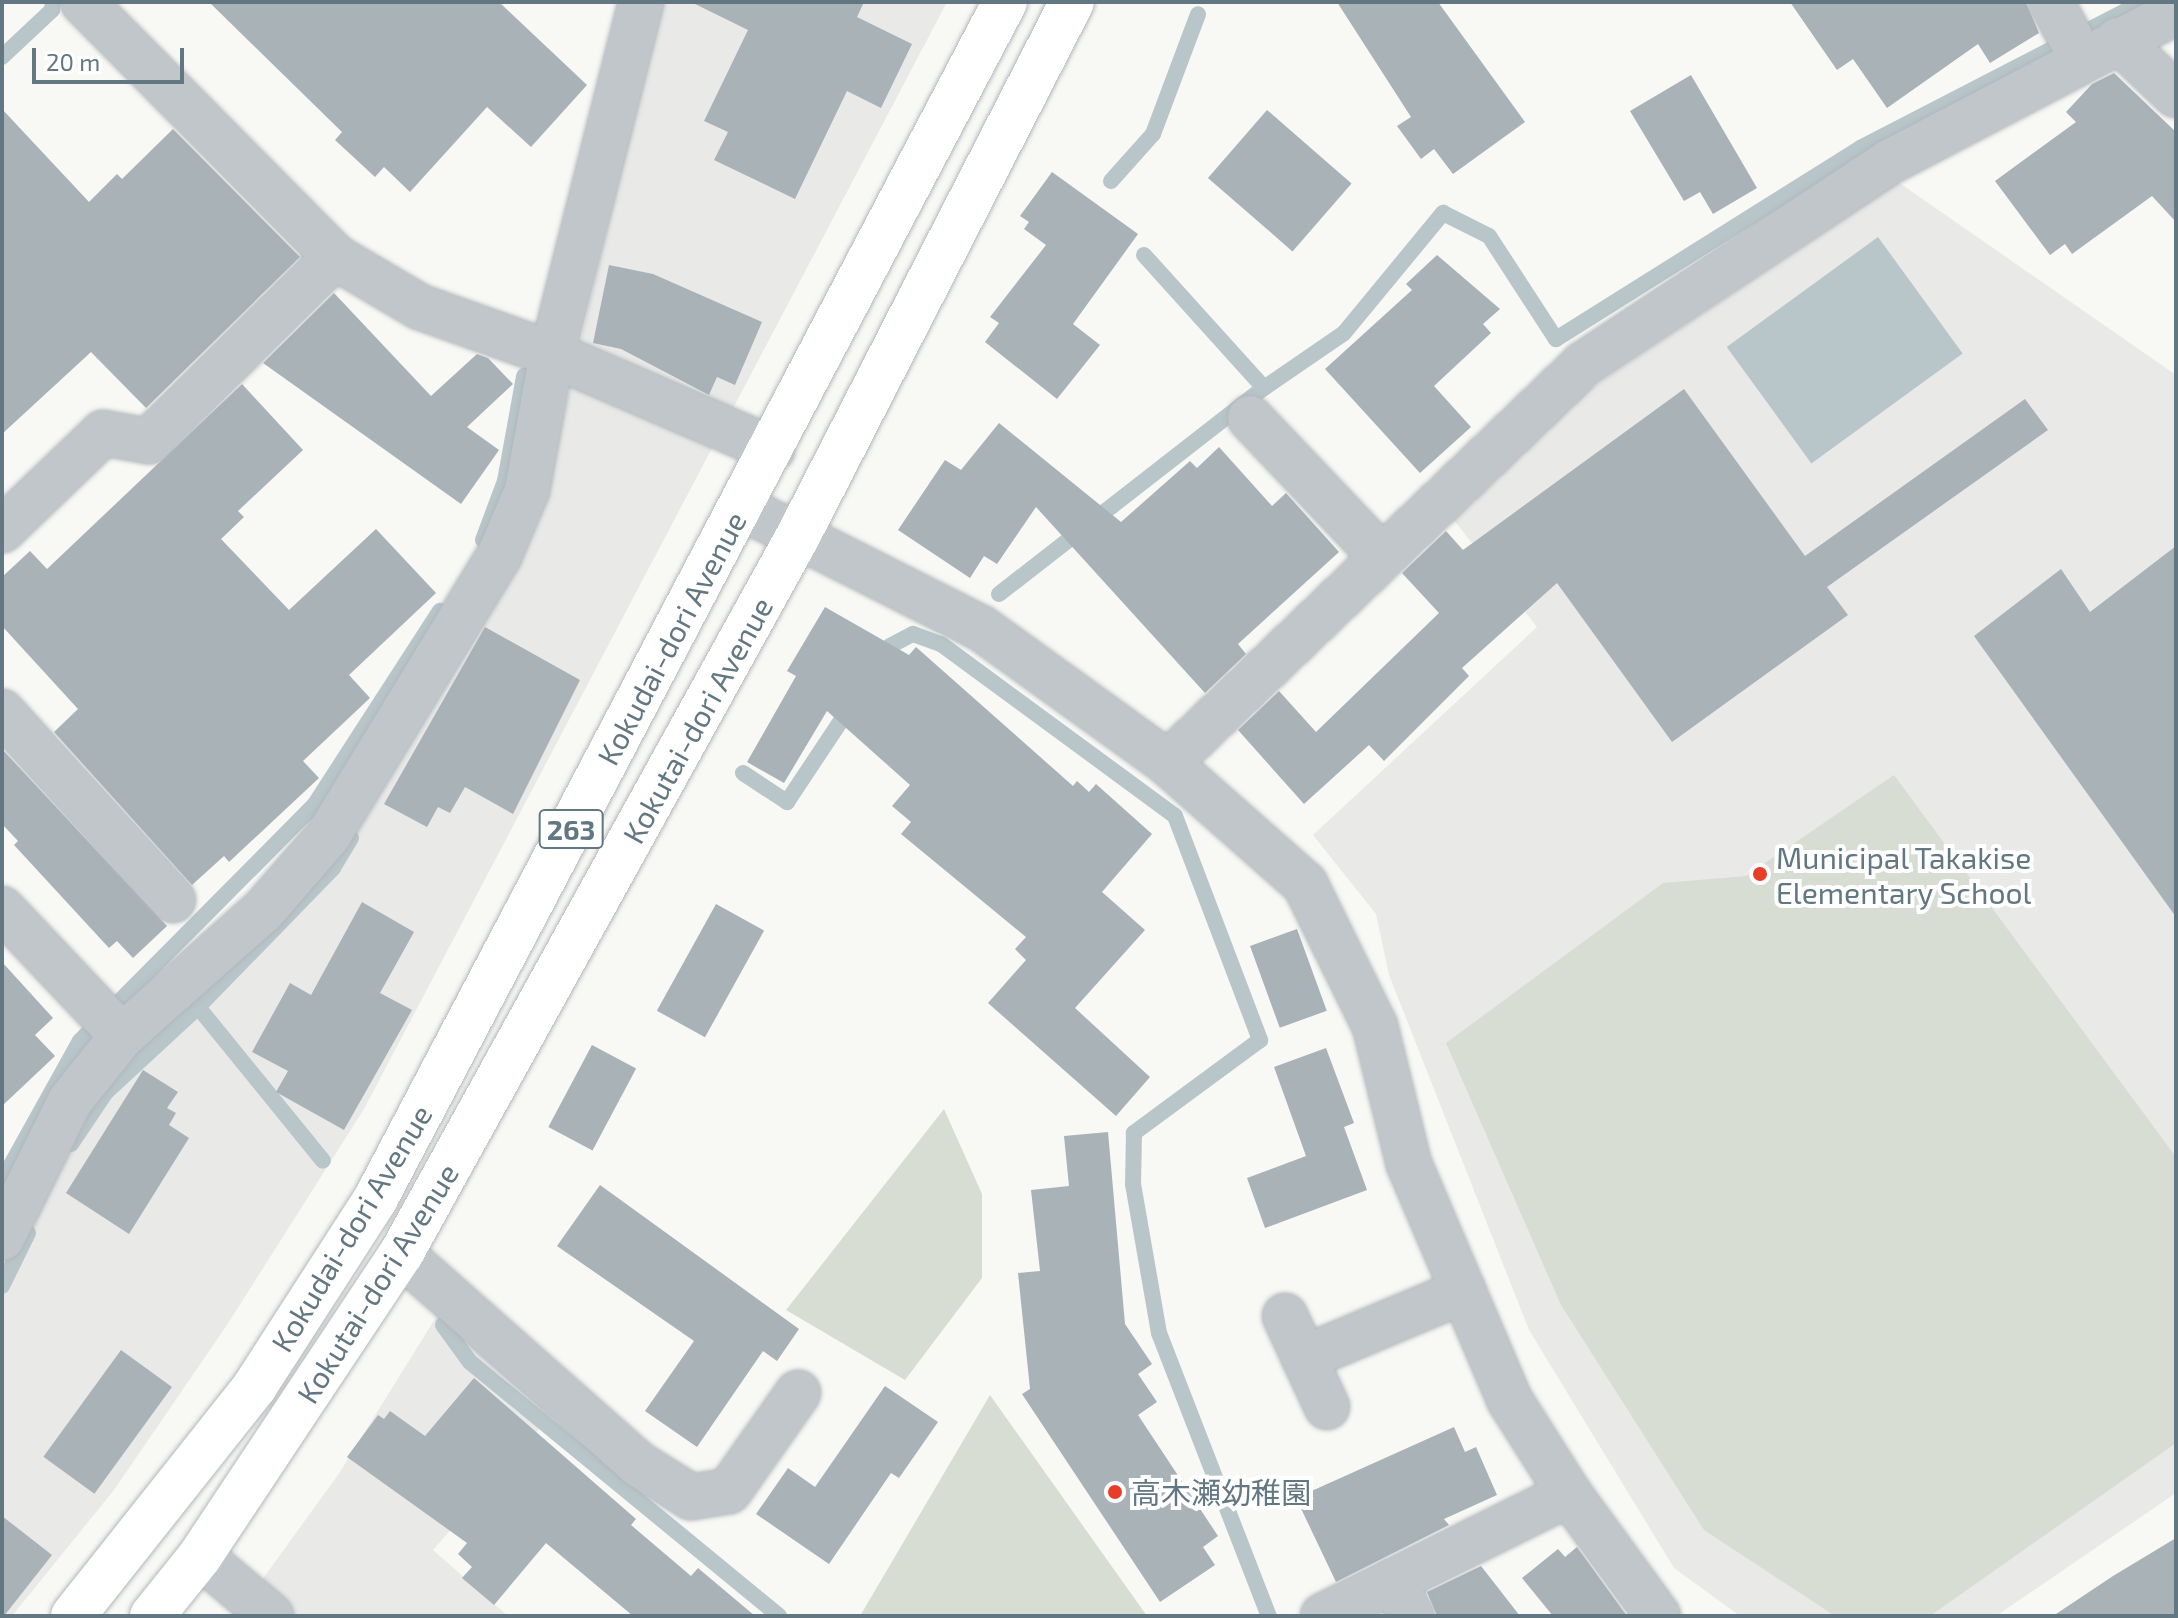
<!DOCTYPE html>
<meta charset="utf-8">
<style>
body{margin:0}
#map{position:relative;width:2178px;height:1618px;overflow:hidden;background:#f8f8f5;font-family:"Exo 2","Noto Sans JP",sans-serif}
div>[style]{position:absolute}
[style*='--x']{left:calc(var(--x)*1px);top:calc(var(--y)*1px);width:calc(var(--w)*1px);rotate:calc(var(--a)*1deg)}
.built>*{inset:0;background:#e9e9e8}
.green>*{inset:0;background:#d8ddd4}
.water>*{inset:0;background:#b8c6c9;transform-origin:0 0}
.stream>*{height:16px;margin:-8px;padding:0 8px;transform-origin:8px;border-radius:8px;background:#b8c6c9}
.building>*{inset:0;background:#a8b2b7;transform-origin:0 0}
.roads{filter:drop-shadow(0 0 2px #b1b7ba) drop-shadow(0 0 2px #b1b7ba)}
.minor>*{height:44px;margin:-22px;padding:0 22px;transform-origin:22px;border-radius:22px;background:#c0c6c9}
.highway>*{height:44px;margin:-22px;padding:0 22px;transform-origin:22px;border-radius:22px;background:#fff}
.dots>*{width:22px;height:22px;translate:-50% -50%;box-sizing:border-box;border:4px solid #fff;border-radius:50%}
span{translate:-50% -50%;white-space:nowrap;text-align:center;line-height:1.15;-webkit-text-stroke:8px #fff;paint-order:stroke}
.shield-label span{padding:2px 6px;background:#fff;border:2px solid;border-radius:6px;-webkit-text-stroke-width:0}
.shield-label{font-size:28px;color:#627781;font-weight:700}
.street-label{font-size:30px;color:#627781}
.poi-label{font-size:30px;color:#627781}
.left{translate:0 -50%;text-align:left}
.frame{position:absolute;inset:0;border:4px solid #627781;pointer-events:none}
.scale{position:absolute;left:32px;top:48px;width:152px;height:36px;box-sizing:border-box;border:4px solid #627781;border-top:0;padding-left:10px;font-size:24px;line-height:28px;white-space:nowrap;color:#627781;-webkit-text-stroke:6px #fff;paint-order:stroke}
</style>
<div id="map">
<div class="built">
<i style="clip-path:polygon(660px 2px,947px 2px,364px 1109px,227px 1325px,114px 1490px,12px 1616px,2px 1616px,2px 1254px,95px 1082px,325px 869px,539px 521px)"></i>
<i style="clip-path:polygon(1898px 182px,2176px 375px,2176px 1493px,1996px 1616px,1740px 1616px,1674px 1568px,1529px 1330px,1389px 975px,1376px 914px,1313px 835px,1537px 627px,1454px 520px,1587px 391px)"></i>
<i style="clip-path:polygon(438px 1314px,554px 1412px,433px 1550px,508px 1616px,229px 1616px,259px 1584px,338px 1475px)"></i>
</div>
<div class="green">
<i style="clip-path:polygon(1894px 775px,2176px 1157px,2176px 1443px,1930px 1616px,1835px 1616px,1704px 1530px,1561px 1305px,1446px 1043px,1663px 883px,1746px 876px)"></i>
<i style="clip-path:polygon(944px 1109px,982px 1194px,982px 1278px,905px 1380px,786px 1310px)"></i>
<i style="clip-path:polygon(990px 1395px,1147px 1616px,860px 1616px)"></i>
</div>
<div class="water">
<i style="left:1878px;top:237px;width:144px;height:187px;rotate:54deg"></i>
</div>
<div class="stream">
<i style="--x:2;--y:57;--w:69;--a:-43.2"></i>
<i style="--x:52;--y:10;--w:8;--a:-83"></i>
<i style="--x:1111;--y:181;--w:63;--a:-48.2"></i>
<i style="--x:1153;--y:134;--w:128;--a:-69.4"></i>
<i style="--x:1144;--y:255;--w:179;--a:47.9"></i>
<i style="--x:483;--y:540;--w:63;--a:-69.6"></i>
<i style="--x:505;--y:481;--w:107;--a:-79.7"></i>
<i style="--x:999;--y:594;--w:336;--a:-37.9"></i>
<i style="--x:1264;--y:388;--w:97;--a:-34.5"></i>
<i style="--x:1344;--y:333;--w:156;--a:-50.5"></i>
<i style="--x:1443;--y:213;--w:51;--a:26.6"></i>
<i style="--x:1489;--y:236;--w:123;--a:57"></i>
<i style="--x:1556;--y:339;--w:359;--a:-32.1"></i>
<i style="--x:1860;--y:148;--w:318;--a:-27.3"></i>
<i style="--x:880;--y:661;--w:18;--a:-56"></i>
<i style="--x:890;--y:646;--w:26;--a:-28"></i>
<i style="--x:913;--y:634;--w:30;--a:20"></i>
<i style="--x:941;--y:644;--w:290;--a:36.3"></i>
<i style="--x:1175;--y:816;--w:240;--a:69.2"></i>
<i style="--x:1260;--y:1040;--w:157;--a:143.6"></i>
<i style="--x:1134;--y:1133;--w:51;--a:91.1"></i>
<i style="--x:1133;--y:1184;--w:151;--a:80.1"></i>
<i style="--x:1159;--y:1333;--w:304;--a:68.8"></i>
<i style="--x:743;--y:773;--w:53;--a:33.4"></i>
<i style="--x:787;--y:802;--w:118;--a:-56.4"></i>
<i style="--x:198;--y:1007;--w:198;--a:50.9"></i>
<i style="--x:71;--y:1144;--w:63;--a:-56.1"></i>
<i style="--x:106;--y:1092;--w:125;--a:-42.7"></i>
<i style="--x:198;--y:1007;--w:194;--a:-45.8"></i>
<i style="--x:333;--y:868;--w:35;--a:-59"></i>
<i style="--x:2;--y:1181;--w:160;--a:-60.9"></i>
<i style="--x:80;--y:1041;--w:334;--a:-45.2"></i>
<i style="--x:315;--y:804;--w:230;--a:-57.1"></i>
<i style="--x:2;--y:1286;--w:59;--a:-63.9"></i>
<i style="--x:443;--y:1325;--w:46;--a:53.9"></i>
<i style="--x:470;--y:1362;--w:400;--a:39.4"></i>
</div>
<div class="building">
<i style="clip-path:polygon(209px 2px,499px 2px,587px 85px,531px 147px,487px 107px,410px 192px,384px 167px,375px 177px,335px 140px,342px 132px)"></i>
<i style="clip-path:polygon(691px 2px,864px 2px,857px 17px,912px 44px,881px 108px,847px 91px,795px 199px,714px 160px,728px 132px,704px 121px,748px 30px)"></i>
<i style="clip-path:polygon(1337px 2px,1438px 2px,1525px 122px,1453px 174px,1434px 149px,1421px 159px,1397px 126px,1411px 117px)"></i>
<i style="clip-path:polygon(1790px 2px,2026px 2px,2039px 33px,1990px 63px,1978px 44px,1887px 108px,1853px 59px,1837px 70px)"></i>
<i style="clip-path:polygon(2114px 73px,2176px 132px,2176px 222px,2152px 196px,2072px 254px,2065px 244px,2050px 255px,1995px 181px,2076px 122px,2066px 112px,2092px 84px)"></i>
<i style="clip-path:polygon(1691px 75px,1757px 188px,1713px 214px,1700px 192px,1684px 201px,1630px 111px)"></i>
<i style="clip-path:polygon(2px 109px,89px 202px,117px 174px,122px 179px,173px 129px,300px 257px,146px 408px,91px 352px,2px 434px)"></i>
<i style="left:1267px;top:110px;width:112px;height:90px;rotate:41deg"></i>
<i style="clip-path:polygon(1052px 172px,1138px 234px,1073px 324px,1100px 345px,1057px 399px,985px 342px,999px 323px,990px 317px,1046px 245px,1024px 229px,1029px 222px,1020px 216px)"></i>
<i style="clip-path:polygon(1437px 255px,1500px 309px,1483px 324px,1491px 333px,1434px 386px,1471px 427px,1420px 473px,1325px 369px,1412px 290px,1406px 284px)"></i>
<i style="clip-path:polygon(609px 265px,653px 274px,762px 322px,735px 385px,717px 377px,709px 395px,621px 349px,593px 343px)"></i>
<i style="clip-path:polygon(334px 293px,431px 396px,477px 354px,488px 358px,513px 384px,467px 427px,499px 450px,461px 504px,263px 363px)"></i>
<i style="clip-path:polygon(242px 384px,303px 450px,238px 511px,244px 517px,221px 539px,289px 610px,376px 529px,436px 593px,349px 675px,370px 698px,303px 761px,319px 778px,229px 862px,224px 856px,192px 885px,54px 732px,78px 709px,2px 626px,2px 577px,30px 551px,47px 569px)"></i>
<i style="clip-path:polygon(1684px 389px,1805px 556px,2025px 399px,2048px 430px,1827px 587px,1848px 615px,1672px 742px,1557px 583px,1462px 668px,1469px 676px,1384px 761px,1369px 745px,1304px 804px,1238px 730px,1279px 691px,1316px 732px,1439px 613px,1402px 573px,1446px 531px,1463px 550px)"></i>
<i style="clip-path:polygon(999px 423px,1121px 522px,1190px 461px,1197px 468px,1219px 447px,1272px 506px,1286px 493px,1339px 552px,1238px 644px,1246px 654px,1205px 693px,1036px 507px,997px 564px,984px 556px,970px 578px,898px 530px,945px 460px,961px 470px)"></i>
<i style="clip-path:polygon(2176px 546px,2176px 917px,1974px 636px,2061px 569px,2090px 612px)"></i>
<i style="clip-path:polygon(825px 607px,909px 655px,916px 647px,1073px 786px,1077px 781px,1089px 792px,1096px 784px,1152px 834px,1102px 892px,1145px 930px,1075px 1008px,1150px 1077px,1116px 1116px,988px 1003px,1026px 960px,1015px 949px,1026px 937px,901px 834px,911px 822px,892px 806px,910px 785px,827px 711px,784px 783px,747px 762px,796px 676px,787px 671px)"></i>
<i style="clip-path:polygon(485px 627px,580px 680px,513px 814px,465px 787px,450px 813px,438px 807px,427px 827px,384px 804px)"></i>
<i style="clip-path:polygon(2px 749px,167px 926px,133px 958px,117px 941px,109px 948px,14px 845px,18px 841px,2px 824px)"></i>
<i style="clip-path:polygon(362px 902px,414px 932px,380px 993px,412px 1010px,344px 1130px,276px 1092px,288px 1071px,252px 1052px,290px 983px,311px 995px)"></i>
<i style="left:716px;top:904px;width:55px;height:122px;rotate:29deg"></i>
<i style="left:1297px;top:929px;width:87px;height:50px;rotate:70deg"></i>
<i style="clip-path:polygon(2px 962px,53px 1018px,35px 1035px,55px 1056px,2px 1106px)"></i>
<i style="left:592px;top:1045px;width:50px;height:93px;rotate:28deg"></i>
<i style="clip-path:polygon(1326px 1048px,1354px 1123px,1344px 1127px,1367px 1190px,1265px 1228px,1247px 1178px,1306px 1156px,1274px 1067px)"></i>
<i style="clip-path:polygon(143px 1070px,178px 1092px,167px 1108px,176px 1113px,169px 1125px,189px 1138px,129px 1234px,66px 1193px)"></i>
<i style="clip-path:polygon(1108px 1132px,1125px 1324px,1152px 1364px,1138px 1374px,1157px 1402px,1138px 1415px,1218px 1536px,1203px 1547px,1215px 1565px,1160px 1602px,1022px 1394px,1030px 1389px,1018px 1273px,1040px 1271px,1031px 1190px,1069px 1186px,1064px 1136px)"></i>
<i style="clip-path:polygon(600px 1185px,799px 1329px,777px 1361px,763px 1351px,697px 1447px,645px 1411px,694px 1341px,557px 1246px)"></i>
<i style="left:121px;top:1350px;width:63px;height:132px;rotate:36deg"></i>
<i style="clip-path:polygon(474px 1378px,636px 1519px,631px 1525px,691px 1576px,698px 1568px,755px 1616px,633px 1616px,546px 1543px,494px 1605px,462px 1578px,472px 1567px,458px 1554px,467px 1543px,347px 1457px,378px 1415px,384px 1419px,390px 1411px,425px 1436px)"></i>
<i style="clip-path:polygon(885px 1386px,938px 1422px,899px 1478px,891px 1473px,829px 1564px,756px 1514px,788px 1468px,815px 1487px)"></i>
<i style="clip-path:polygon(1454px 1427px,1465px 1452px,1476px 1447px,1497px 1495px,1444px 1519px,1449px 1525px,1336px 1582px,1296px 1498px)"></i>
<i style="clip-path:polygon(2px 1516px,52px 1555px,4px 1616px,2px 1616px)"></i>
<i style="clip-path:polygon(2176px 1538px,2176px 1616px,2053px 1616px,2113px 1576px)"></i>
<i style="clip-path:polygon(1577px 1547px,1627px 1616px,1553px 1616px,1522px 1578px,1558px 1549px,1565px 1557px)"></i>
<i style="clip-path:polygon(1481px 1566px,1520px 1616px,1437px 1616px,1427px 1592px)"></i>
</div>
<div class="roads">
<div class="minor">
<i style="--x:83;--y:2;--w:359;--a:45.3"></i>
<i style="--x:335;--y:257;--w:99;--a:30.5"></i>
<i style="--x:420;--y:307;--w:140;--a:19.6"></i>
<i style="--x:552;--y:354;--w:240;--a:23.4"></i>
<i style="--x:2051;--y:2;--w:63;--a:61.4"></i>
<i style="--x:2118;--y:40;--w:80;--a:43.5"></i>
<i style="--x:1250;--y:418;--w:192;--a:46.5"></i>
<i style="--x:741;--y:507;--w:269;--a:26.8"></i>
<i style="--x:981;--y:628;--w:231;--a:35.8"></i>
<i style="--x:1168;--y:763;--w:183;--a:41.5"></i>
<i style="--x:1305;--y:884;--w:158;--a:63.8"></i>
<i style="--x:1375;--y:1026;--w:142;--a:76.2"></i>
<i style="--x:1409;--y:1164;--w:255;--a:66.9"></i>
<i style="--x:1509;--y:1399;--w:112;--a:57.7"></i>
<i style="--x:1569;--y:1494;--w:151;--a:53.9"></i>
<i style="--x:2;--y:530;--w:140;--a:-43.8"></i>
<i style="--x:103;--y:433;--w:47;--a:9.9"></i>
<i style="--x:149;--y:441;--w:262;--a:-44.7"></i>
<i style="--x:2;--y:712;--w:254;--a:47.7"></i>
<i style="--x:1168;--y:763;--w:576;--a:-43.81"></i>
<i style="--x:1584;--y:364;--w:368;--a:-33.5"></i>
<i style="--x:1891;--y:161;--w:322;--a:-27.6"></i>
<i style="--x:2;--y:909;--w:175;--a:46.6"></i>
<i style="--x:2;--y:1238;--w:153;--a:-63.6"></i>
<i style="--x:70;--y:1101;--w:83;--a:-51.3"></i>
<i style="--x:122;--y:1036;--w:188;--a:-41.6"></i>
<i style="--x:263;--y:911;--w:99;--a:-49.1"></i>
<i style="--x:328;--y:836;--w:328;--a:-58.6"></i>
<i style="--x:499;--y:556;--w:72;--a:-67"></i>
<i style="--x:527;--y:490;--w:138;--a:-79.6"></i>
<i style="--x:552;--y:354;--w:363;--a:-75.8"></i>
<i style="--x:401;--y:1254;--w:317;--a:41.5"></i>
<i style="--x:638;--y:1464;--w:62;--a:31.9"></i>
<i style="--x:691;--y:1497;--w:38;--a:-9"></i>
<i style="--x:729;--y:1491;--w:120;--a:-54.9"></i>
<i style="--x:1285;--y:1316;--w:100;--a:65.2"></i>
<i style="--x:1304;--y:1358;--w:173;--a:-22.8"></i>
<i style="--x:200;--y:1556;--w:93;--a:40.2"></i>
<i style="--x:1393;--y:1581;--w:40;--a:62"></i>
<i style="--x:1323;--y:1616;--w:275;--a:-26.4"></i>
</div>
<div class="highway">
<i style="--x:73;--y:1616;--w:293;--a:-51.6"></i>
<i style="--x:255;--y:1386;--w:224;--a:-57.2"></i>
<i style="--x:376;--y:1198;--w:1351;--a:-62.26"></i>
<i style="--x:152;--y:1616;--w:77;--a:-51.3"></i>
<i style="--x:200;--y:1556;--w:363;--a:-56.4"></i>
<i style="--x:401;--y:1254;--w:820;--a:-61.06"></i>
<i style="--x:798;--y:536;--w:600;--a:-62.84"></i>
</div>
</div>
<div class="dots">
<i style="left:1760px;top:874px;background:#e63e27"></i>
<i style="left:1115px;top:1492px;background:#e63e27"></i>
</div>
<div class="shield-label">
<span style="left:571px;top:829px">263</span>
</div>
<div class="street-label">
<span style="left:671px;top:638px;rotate:-62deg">Kokudai-dori Avenue</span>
<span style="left:697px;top:720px;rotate:-61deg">Kokutai-dori Avenue</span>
<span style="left:351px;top:1228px;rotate:-59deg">Kokudai-dori Avenue</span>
<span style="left:377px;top:1283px;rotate:-58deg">Kokutai-dori Avenue</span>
</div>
<div class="poi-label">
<span class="left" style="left:1776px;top:874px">Municipal Takakise<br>Elementary School</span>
<span class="left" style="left:1131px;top:1492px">高木瀬幼稚園</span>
</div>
<div class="frame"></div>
<div class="scale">20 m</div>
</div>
